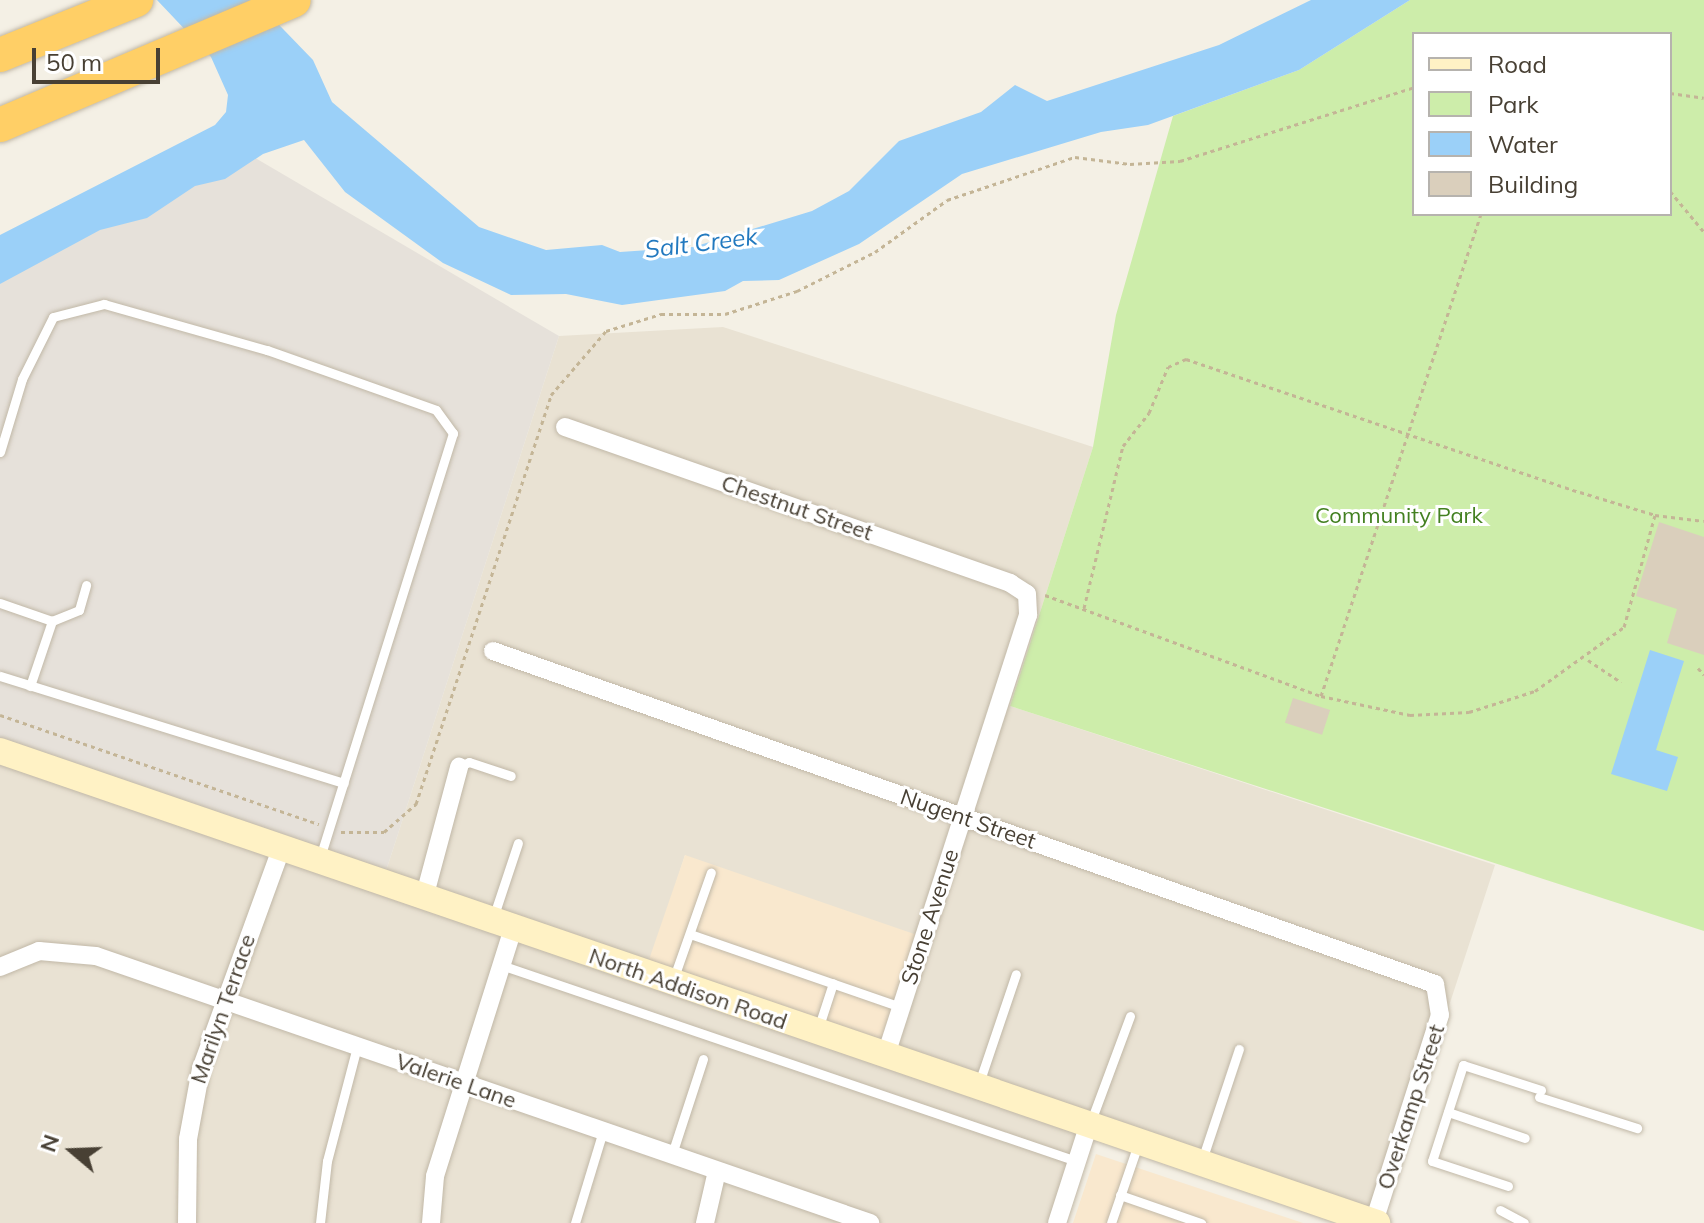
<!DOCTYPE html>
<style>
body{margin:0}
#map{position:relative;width:1704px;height:1223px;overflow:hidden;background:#f4f0e5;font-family:Mulish,sans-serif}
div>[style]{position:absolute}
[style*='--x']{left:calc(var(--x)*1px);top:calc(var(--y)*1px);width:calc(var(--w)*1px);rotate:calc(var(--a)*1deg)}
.residential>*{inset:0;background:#e9e2d3}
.commercial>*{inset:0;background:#f9e8ce;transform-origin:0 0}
.industrial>*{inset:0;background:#e6e1da}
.green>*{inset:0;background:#cdedaa}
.water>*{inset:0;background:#9bd0f8}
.building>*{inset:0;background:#dacfbc;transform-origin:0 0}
.path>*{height:3px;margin-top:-1.5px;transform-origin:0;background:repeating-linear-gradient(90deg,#c4b596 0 4px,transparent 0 8px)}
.roads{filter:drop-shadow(0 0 2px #c1b8a7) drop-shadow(0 0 2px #c1b8a7)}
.lane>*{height:9px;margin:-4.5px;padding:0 4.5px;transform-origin:4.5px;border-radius:4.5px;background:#fff}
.street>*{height:18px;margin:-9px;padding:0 9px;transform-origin:9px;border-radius:9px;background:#fff}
.secondary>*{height:26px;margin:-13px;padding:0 13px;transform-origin:13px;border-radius:13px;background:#fff2c5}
.highway>*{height:34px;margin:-17px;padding:0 17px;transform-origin:17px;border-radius:17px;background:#ffcf66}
span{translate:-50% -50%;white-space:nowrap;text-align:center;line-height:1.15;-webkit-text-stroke:6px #fff;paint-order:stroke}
.street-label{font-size:22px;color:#484034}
.park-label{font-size:22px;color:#438021}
.water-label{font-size:24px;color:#2279bf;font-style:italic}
.legend{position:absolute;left:1412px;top:32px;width:260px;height:184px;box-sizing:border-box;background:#fff;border:2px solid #b6b3ae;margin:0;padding:10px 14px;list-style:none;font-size:24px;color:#484034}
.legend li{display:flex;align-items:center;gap:16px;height:40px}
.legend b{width:40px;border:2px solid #b6b3ae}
.north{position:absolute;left:32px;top:1111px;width:80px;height:80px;-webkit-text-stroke:6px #fff;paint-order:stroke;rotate:289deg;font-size:22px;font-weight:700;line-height:32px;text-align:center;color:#484034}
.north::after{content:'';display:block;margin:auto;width:28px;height:36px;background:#484034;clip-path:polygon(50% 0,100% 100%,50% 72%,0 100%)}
.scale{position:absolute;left:32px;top:48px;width:128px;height:36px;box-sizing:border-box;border:4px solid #484034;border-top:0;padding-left:10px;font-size:24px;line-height:28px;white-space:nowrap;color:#484034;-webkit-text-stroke:6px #fff;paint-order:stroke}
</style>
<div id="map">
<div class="residential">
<i style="clip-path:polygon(723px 327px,1093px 447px,1010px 706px,1495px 865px,1382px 1211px,894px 1045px,685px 855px,651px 961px,385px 874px,559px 336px)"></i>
<i style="clip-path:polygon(0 755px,1080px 1133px,1053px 1223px,0 1223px)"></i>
</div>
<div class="commercial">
<i style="left:685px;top:855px;width:247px;height:111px;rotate:19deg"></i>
<i style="clip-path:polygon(1096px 1154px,1303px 1223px,1073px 1223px)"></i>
</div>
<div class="industrial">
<i style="clip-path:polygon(250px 155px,559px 336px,385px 874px,0 741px,0 274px)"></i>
</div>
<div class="green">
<i style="clip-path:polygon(evenodd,1410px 0,1704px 0,1704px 931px,1010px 706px,1093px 447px,1116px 315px,1173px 116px,1299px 70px,1410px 0,1414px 34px,1670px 34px,1670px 214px,1414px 214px,1414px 34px)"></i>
</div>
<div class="water">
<i style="clip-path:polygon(157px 0,255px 0,313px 60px,332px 102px,479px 227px,546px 250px,602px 245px,620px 252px,693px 247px,812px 211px,849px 191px,899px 141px,981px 112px,1015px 85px,1047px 101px,1219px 45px,1311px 0,1410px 0,1299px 70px,1148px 125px,1101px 132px,962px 174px,859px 244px,779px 280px,743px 281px,725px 291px,622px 305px,566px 294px,511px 295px,443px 263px,345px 192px,304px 140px,263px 154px,225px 179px,195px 186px,147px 218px,100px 230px,0 284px,0 235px,215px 125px,226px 112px,228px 95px,211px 57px)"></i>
<i style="clip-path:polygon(1650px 650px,1684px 661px,1656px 750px,1678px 757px,1667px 791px,1611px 774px)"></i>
</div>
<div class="building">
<i style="clip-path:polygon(1659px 522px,1704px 537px,1704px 655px,1667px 643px,1677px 609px,1636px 596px)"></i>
<i style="left:1293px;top:698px;width:39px;height:26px;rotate:18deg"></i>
</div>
<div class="path">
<i style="--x:1670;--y:93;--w:34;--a:8"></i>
<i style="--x:1670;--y:191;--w:53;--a:50.3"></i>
<i style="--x:1045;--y:595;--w:294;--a:20.1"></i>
<i style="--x:1321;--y:696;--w:91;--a:12.1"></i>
<i style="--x:1410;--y:715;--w:59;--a:-2.9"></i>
<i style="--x:1469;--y:712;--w:69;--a:-17.7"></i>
<i style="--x:1535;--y:691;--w:110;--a:-35.7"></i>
<i style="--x:1624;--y:627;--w:116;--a:-74.5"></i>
<i style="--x:1084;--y:608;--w:167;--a:-76.5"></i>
<i style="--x:1123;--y:446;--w:42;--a:-51.8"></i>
<i style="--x:1149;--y:413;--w:50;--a:-67.6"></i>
<i style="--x:1168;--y:367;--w:20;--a:-24"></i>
<i style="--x:1186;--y:359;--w:416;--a:18.7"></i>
<i style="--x:1580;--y:492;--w:78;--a:17"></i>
<i style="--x:1655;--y:515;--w:49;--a:7"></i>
<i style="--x:1588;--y:660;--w:40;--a:34"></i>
<i style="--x:1698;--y:668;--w:9;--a:49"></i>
<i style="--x:1321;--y:696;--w:508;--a:-71.64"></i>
<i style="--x:0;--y:715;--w:337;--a:18.9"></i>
<i style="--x:341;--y:832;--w:43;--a:0"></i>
<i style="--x:384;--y:832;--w:43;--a:-41.2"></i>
<i style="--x:416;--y:804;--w:431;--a:-71.7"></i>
<i style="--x:551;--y:395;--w:84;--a:-49.3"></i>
<i style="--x:606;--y:331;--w:58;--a:-17.2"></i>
<i style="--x:661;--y:314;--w:64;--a:0"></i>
<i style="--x:725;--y:314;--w:76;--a:-17.7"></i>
<i style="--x:797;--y:291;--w:87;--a:-26.6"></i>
<i style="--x:875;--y:252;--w:89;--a:-35.8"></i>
<i style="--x:947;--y:200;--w:135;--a:-18.6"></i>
<i style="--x:1075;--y:157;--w:55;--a:7.3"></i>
<i style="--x:1130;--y:164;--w:50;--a:-3.4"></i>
<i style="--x:1180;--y:161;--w:245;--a:-17.5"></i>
</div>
<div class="roads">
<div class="lane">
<i style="--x:0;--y:452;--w:76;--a:-73.2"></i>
<i style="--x:22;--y:379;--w:69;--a:-63.4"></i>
<i style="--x:53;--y:317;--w:53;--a:-14.3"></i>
<i style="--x:104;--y:304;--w:169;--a:15.8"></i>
<i style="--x:267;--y:350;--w:179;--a:19.5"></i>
<i style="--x:436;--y:410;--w:29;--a:54"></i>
<i style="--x:453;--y:433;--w:445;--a:107.4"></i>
<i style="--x:0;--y:603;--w:55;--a:19.1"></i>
<i style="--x:52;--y:621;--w:29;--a:-22"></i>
<i style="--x:79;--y:610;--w:26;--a:-74"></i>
<i style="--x:0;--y:676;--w:360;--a:17.3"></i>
<i style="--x:30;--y:686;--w:69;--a:-71.3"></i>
<i style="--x:459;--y:767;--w:11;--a:-27"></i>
<i style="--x:469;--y:762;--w:44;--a:18.4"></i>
<i style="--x:493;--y:918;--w:79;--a:-71.6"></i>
<i style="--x:690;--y:934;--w:223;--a:19.1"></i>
<i style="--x:501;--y:965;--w:607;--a:18.82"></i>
<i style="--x:673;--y:980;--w:114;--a:-70.6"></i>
<i style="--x:818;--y:1029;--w:48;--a:-71.9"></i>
<i style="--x:978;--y:1086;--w:118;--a:-71.3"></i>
<i style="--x:1539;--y:1097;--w:103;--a:17.6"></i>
<i style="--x:1448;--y:1112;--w:81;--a:18.7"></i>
<i style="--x:1091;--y:1121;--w:112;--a:-69.6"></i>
<i style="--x:672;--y:1154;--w:100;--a:-71.9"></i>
<i style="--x:1202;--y:1160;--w:117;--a:-71.6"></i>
<i style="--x:1508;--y:1186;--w:80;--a:-161.8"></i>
<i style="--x:1432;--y:1161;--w:101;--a:-72.1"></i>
<i style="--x:1463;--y:1065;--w:82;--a:17.8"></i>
<i style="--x:1120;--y:1195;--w:86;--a:19.1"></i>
<i style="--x:1500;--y:1210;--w:27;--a:28"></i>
<i style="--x:320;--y:1223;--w:62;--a:-83.6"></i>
<i style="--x:327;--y:1161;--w:118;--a:-75.3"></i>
<i style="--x:575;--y:1223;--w:96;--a:-73.1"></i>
<i style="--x:1111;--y:1223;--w:83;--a:-71.1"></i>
</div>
<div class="street">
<i style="--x:565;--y:427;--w:472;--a:19.3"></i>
<i style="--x:1010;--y:583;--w:20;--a:33"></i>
<i style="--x:1027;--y:594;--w:21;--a:87"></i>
<i style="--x:1028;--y:615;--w:465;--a:107.9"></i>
<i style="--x:493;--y:651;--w:999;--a:19.47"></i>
<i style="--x:1435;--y:984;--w:31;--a:81"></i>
<i style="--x:1440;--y:1015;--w:217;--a:107.7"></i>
<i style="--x:424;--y:898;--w:136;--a:-75"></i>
<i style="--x:0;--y:967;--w:42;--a:-22.3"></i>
<i style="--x:39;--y:951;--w:57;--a:5"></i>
<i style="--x:96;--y:956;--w:819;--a:19.03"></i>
<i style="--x:187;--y:1223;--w:84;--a:-89.3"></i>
<i style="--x:188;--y:1139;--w:71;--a:-79.5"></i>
<i style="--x:201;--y:1069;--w:234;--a:-70"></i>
<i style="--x:431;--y:1223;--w:47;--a:-85.1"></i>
<i style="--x:435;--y:1176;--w:260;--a:-72.5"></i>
<i style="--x:705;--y:1223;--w:53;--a:-77"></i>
<i style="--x:1057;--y:1223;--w:101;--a:-72.1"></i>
</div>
<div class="secondary">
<i style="--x:0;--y:751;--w:1456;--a:18.92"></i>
</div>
<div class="highway">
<i style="--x:0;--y:55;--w:147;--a:-22"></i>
<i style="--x:0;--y:125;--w:319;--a:-23"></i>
</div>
</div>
<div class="street-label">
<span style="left:797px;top:508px;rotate:19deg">Chestnut Street</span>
<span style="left:968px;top:819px;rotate:19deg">Nugent Street</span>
<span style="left:930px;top:917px;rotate:-72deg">Stone Avenue</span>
<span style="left:688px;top:989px;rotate:19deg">North Addison Road</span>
<span style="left:223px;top:1009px;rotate:-71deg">Marilyn Terrace</span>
<span style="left:456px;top:1081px;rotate:19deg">Valerie Lane</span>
<span style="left:1411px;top:1107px;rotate:-72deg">Overkamp Street</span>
</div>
<div class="park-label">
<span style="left:1399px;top:516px">Community Park</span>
</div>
<div class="water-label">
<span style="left:701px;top:243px;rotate:-7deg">Salt Creek</span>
</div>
<ul class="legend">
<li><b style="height:10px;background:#fff2c5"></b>Road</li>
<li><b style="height:22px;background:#cdedaa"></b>Park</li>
<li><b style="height:22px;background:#9bd0f8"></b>Water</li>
<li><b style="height:22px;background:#dacfbc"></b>Building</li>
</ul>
<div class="north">N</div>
<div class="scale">50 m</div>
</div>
